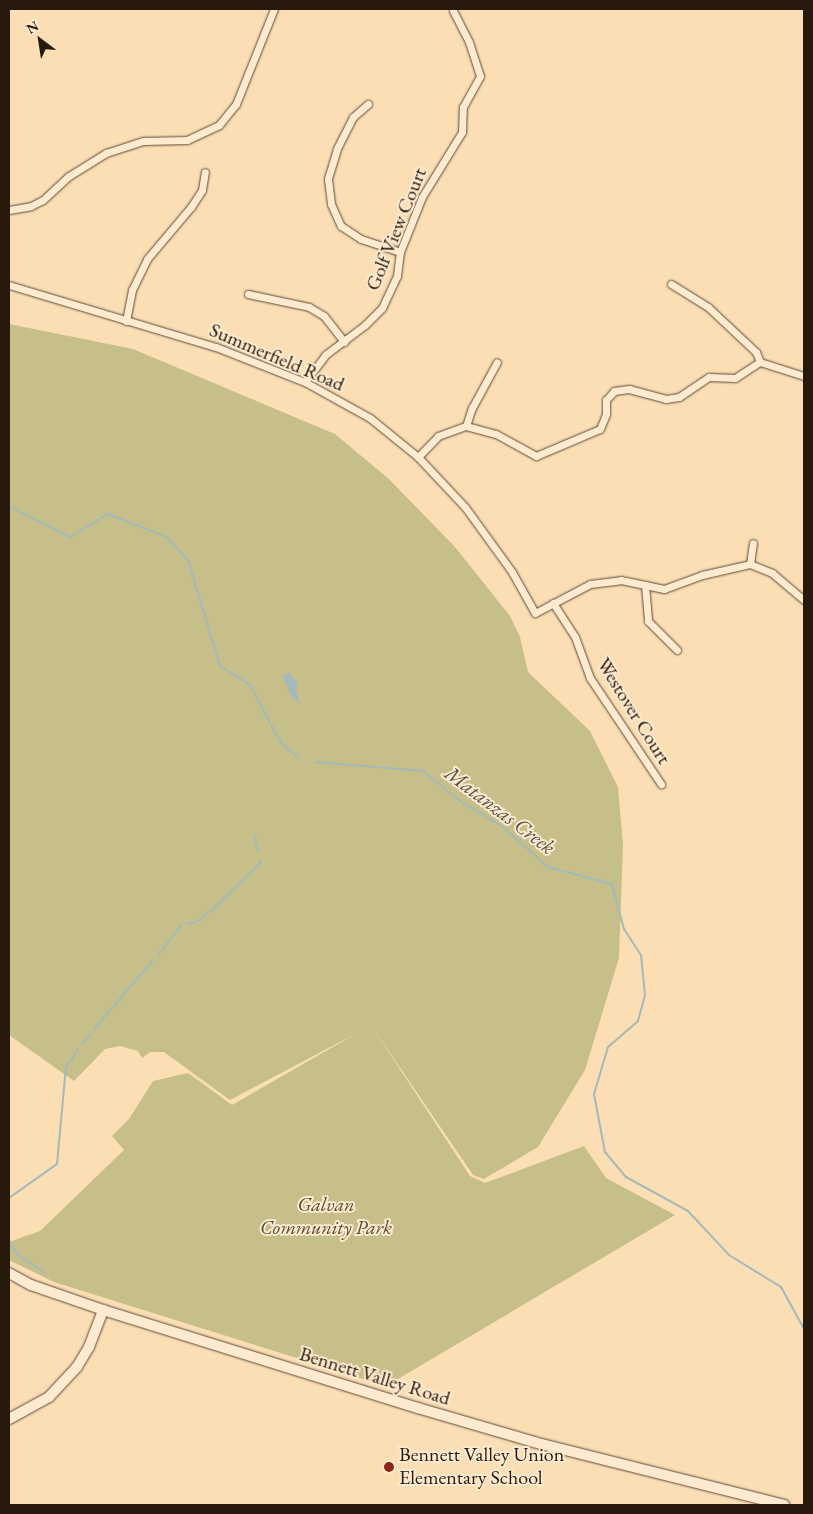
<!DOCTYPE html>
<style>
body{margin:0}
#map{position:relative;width:813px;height:1514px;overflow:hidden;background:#fcdeb5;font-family:"EB Garamond",serif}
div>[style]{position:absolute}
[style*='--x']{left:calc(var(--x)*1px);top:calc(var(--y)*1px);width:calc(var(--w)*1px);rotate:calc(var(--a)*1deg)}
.green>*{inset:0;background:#c6bf89}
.water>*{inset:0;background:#a3bab8}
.stream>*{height:2px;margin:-1px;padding:0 1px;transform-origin:1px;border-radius:1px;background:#a3bab8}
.roads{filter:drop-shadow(0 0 1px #5c4a36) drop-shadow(0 0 1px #5c4a36)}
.street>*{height:7px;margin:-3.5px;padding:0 3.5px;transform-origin:3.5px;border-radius:3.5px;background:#fdeacf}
.secondary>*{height:10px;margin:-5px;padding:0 5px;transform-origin:5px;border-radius:5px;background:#fdeacf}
.dots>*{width:14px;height:14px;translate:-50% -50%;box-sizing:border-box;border:2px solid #fdeacf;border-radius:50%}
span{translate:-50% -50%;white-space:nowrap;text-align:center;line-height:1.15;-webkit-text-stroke:4px #fdeacf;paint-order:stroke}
.street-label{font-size:20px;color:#27190c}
.park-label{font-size:20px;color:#574b32;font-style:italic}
.poi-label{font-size:20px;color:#27190c}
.left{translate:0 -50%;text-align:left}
.water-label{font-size:21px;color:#525148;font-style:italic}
.frame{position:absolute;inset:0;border:10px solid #27190c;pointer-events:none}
.north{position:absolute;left:15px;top:15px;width:50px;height:50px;-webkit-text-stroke:4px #fdeacf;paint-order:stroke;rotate:329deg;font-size:14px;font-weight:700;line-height:20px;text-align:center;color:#27190c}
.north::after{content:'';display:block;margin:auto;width:18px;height:22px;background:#27190c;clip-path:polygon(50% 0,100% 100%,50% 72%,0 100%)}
</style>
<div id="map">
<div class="green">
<i style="clip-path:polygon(9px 324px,133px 349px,335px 434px,389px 479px,455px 547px,510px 616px,520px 637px,528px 672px,590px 731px,618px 787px,623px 844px,619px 958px,585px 1070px,538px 1147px,484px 1179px,473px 1175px,371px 1025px,470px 1176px,485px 1183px,584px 1146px,606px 1178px,675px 1215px,386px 1386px,54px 1282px,9px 1260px,9px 1242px,40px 1231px,124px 1150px,112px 1136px,129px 1119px,153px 1081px,188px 1073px,232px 1105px,359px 1032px,230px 1100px,164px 1052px,150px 1052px,142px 1058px,138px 1051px,120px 1046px,105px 1049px,74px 1081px,9px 1035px)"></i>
</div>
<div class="water">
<i style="clip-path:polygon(290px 673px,298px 684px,296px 690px,300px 703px,292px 698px,282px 675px)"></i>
</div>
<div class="stream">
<i style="--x:9;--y:506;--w:68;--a:26.9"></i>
<i style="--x:70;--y:537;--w:44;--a:-31.2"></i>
<i style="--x:108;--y:514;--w:63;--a:21.3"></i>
<i style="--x:167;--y:537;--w:31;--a:48"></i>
<i style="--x:188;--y:560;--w:111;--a:73.2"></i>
<i style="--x:220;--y:666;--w:36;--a:32"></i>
<i style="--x:250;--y:685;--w:66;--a:61.9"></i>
<i style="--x:281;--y:743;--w:23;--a:41"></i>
<i style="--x:316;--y:762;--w:107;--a:4.8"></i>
<i style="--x:423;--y:771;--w:48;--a:39"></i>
<i style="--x:460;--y:801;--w:50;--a:31.2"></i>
<i style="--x:503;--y:827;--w:60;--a:41.6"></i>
<i style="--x:548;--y:867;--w:66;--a:14.9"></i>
<i style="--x:612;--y:884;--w:47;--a:75.1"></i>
<i style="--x:624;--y:929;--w:31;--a:57"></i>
<i style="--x:641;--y:955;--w:40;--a:84.3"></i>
<i style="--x:645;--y:995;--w:27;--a:105"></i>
<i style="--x:638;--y:1021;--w:40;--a:139"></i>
<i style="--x:608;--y:1047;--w:49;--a:106.6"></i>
<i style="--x:594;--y:1094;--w:59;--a:79.3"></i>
<i style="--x:605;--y:1152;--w:33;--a:50"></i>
<i style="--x:626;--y:1177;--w:71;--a:28.7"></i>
<i style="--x:688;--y:1211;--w:60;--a:47"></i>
<i style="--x:729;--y:1255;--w:61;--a:31.6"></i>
<i style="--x:781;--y:1287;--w:48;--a:61.3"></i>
<i style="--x:254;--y:835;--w:17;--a:77"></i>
<i style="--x:187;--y:924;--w:11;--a:-15"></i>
<i style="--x:198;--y:921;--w:22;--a:-39"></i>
<i style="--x:215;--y:907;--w:64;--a:-44.4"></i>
<i style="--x:261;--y:862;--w:3;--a:-108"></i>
<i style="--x:158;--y:955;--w:37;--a:-52"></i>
<i style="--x:95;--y:1028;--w:89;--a:-49.5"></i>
<i style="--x:82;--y:1044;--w:13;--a:-51"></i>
<i style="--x:9;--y:1198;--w:59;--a:-35.3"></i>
<i style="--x:57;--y:1164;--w:97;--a:-84.7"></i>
<i style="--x:66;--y:1067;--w:21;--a:-55"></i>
<i style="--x:9;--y:1240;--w:17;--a:59"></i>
<i style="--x:18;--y:1255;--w:30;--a:33"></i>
</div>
<div class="roads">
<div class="street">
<i style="--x:368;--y:104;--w:20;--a:139"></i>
<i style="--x:353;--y:117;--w:36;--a:117"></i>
<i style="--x:337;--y:149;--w:31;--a:107"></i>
<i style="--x:328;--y:179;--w:25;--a:83"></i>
<i style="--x:331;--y:204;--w:24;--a:66"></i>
<i style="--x:341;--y:226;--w:24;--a:33"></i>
<i style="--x:361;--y:239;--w:41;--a:18.4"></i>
<i style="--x:9;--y:210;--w:22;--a:-10"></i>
<i style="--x:31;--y:206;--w:13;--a:-27"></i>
<i style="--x:43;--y:200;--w:35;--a:-43"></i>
<i style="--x:69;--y:176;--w:44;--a:-31.9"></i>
<i style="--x:106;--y:153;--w:40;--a:-18"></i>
<i style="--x:144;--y:141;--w:43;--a:-1.3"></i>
<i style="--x:187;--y:140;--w:35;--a:-25"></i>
<i style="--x:219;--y:125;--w:27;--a:-51"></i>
<i style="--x:236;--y:104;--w:102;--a:-68.2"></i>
<i style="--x:671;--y:284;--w:44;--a:31.9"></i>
<i style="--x:708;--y:307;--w:66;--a:43.2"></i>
<i style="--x:756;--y:352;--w:11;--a:68"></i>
<i style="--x:9;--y:285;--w:216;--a:16.7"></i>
<i style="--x:216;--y:347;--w:96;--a:21.5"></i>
<i style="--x:305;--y:382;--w:74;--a:29"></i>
<i style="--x:370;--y:418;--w:62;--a:39.1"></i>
<i style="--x:418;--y:457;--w:69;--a:46.8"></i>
<i style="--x:465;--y:507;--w:80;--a:54.1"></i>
<i style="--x:512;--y:572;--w:47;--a:60.7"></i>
<i style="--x:535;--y:613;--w:62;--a:-27.8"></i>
<i style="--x:590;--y:584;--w:31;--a:-7"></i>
<i style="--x:621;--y:580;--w:44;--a:11.8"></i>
<i style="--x:664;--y:589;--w:40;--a:-20.2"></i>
<i style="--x:702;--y:575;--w:49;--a:-12.9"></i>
<i style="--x:750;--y:564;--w:24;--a:22"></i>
<i style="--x:772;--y:573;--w:42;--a:40.2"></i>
<i style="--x:248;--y:294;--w:62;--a:12"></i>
<i style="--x:309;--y:307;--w:17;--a:31"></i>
<i style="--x:324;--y:316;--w:33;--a:52"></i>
<i style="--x:126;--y:321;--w:32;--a:-79"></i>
<i style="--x:132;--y:290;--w:34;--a:-64"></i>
<i style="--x:147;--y:259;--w:68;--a:-49.8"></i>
<i style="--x:191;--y:207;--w:20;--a:-57"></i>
<i style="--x:202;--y:190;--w:18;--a:-81"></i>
<i style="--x:305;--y:382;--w:34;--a:-53"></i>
<i style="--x:325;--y:355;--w:50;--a:-36.9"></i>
<i style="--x:365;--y:325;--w:24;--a:-45"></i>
<i style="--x:382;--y:308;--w:35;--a:-65"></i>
<i style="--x:397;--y:276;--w:24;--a:-83"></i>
<i style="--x:400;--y:252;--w:59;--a:-68.2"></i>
<i style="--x:422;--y:197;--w:76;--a:-58.4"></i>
<i style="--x:462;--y:132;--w:25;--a:-88"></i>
<i style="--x:463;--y:107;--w:35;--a:-61"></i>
<i style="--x:480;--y:76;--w:36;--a:-108"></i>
<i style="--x:469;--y:42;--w:35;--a:-117"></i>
<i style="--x:466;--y:426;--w:19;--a:-72"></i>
<i style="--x:472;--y:408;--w:52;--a:-61.5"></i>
<i style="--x:418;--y:457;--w:29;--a:-46"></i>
<i style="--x:438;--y:436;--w:30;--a:-20"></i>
<i style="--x:466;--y:426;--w:31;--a:15"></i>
<i style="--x:496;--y:434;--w:46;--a:28.8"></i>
<i style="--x:536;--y:456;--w:69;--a:-22.9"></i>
<i style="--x:600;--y:429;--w:16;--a:-68"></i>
<i style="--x:606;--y:414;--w:14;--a:-90"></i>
<i style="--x:606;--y:400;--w:12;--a:-48"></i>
<i style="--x:614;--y:391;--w:15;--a:-8"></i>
<i style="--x:629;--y:389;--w:38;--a:15"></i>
<i style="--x:666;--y:399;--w:13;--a:-9"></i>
<i style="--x:679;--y:397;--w:36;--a:-34"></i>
<i style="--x:709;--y:377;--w:26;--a:2"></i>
<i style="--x:735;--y:378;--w:30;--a:-33"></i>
<i style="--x:760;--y:362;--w:46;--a:17.7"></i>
<i style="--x:750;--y:564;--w:21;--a:-82"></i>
<i style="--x:645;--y:585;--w:36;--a:85"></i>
<i style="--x:648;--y:621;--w:41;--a:45"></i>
<i style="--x:553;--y:603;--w:40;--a:57.1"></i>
<i style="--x:575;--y:637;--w:44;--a:69.9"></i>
<i style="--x:590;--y:678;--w:128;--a:56.2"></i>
</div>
<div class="secondary">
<i style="--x:9;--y:1273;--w:25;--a:29"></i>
<i style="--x:31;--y:1285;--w:76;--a:19.1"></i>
<i style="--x:103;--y:1310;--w:330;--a:17.3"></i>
<i style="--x:418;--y:1408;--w:121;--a:16.3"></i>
<i style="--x:534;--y:1442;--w:258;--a:14.1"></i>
<i style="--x:9;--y:1419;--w:46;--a:-28.8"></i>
<i style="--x:49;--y:1397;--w:41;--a:-47"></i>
<i style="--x:77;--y:1367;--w:23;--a:-59"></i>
<i style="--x:89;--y:1347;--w:40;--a:-69"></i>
</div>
</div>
<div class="dots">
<i style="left:389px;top:1467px;background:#8f2418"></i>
</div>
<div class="street-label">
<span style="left:396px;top:229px;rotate:-68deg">Golf View Court</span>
<span style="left:277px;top:357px;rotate:23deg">Summerfield Road</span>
<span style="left:634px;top:711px;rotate:58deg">Westover Court</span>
<span style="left:375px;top:1376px;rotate:17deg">Bennett Valley Road</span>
</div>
<div class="park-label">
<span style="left:326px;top:1216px">Galvan<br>Community Park</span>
</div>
<div class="poi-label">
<span class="left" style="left:399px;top:1466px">Bennett Valley Union<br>Elementary School</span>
</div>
<div class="water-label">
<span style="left:500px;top:810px;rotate:37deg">Matanzas Creek</span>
</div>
<div class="frame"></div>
<div class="north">N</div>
</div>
